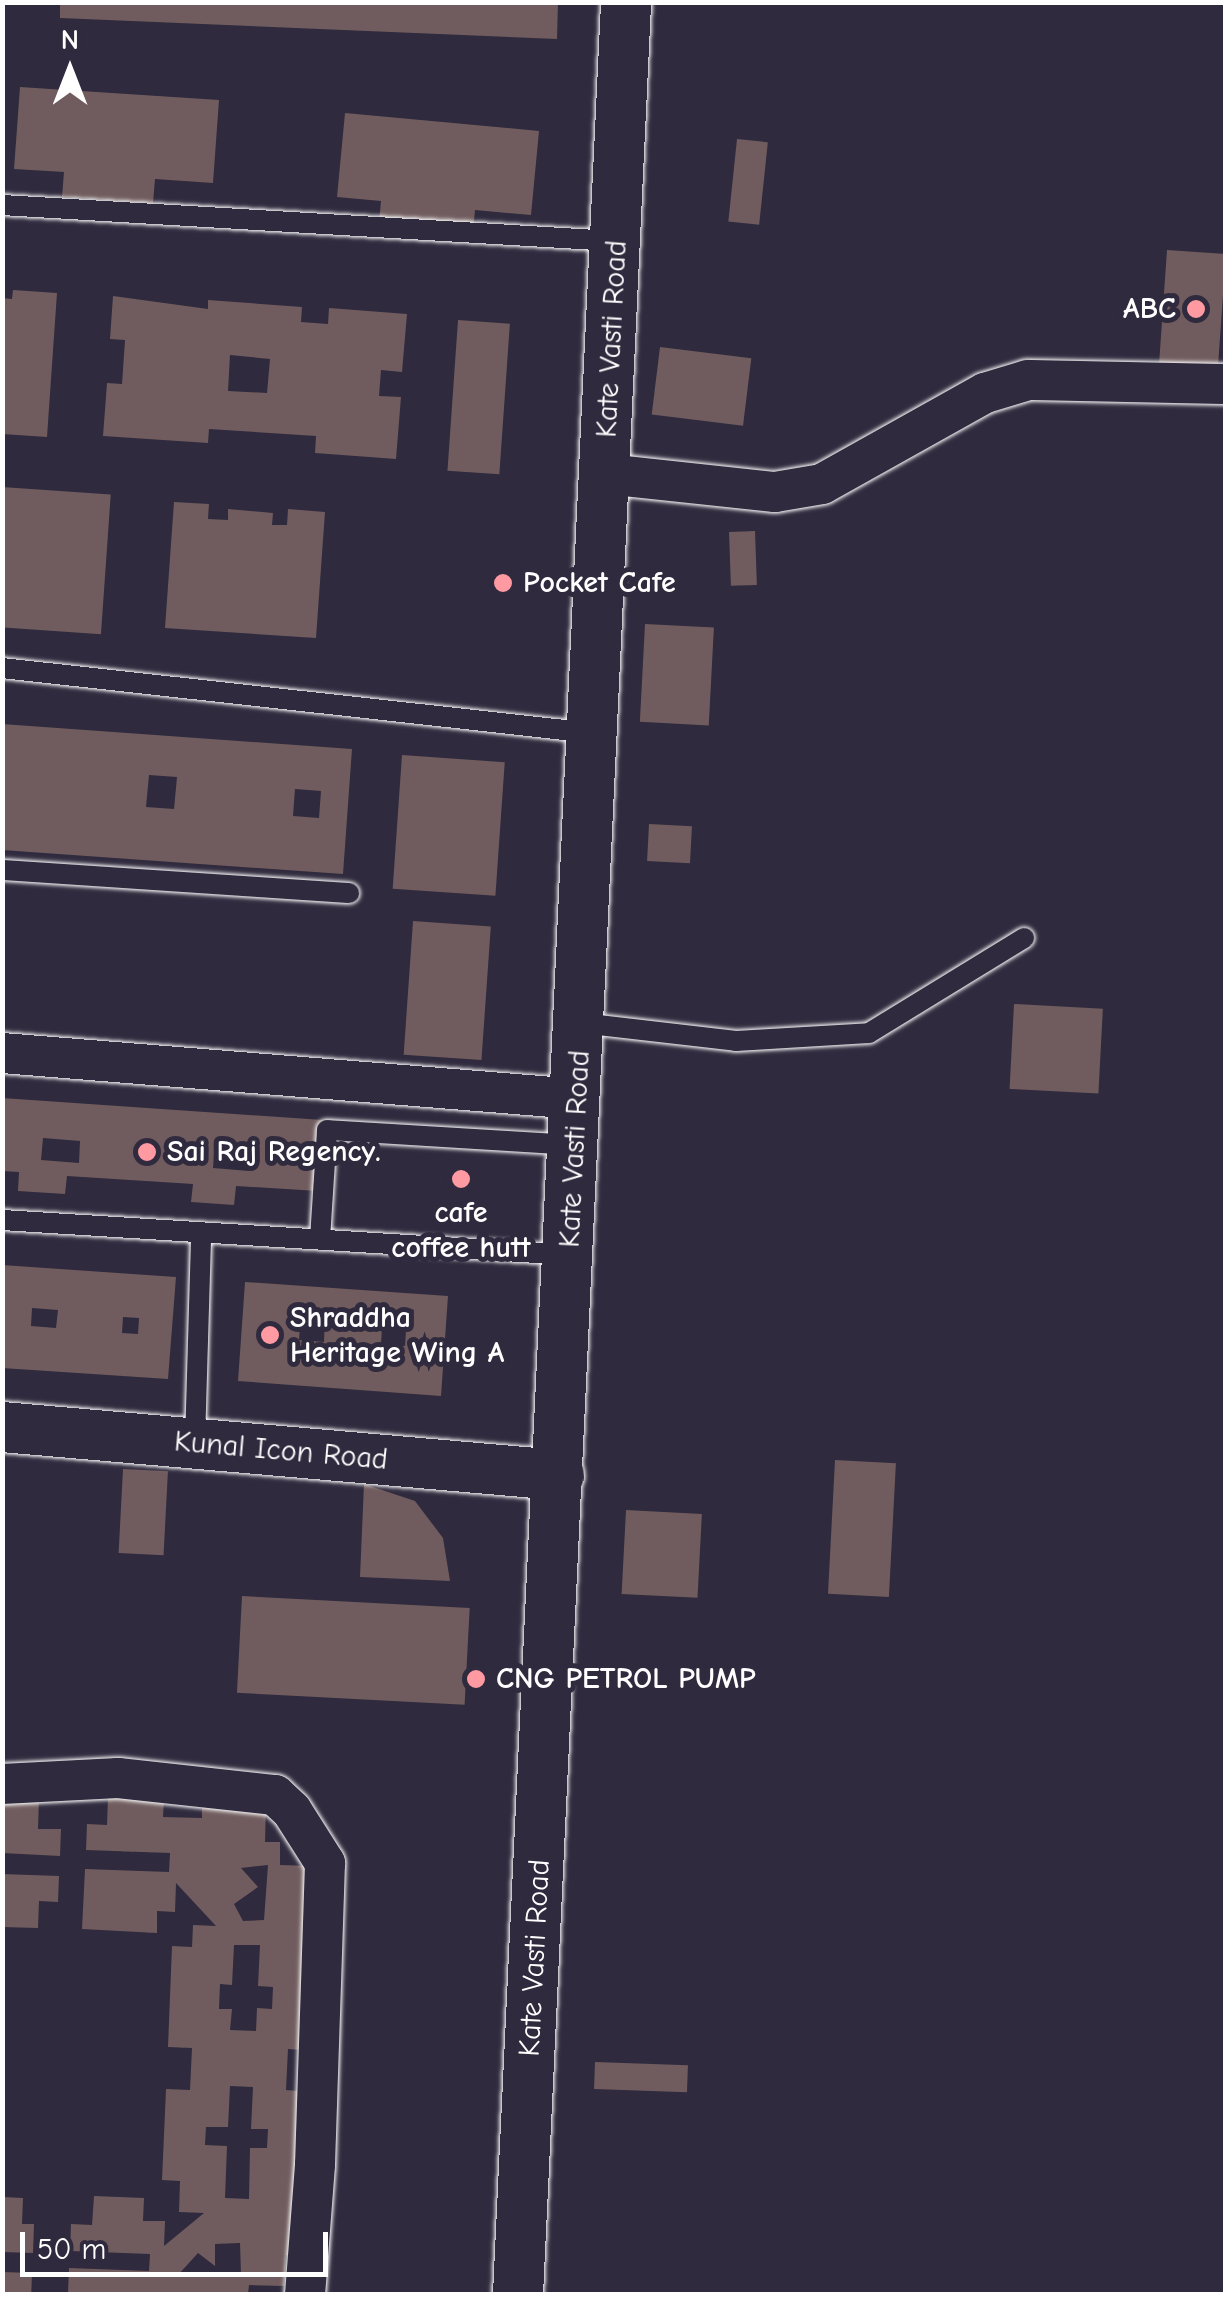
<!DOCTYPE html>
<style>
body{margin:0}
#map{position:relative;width:1228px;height:2297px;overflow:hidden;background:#2f2a3d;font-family:"Comic Neue",sans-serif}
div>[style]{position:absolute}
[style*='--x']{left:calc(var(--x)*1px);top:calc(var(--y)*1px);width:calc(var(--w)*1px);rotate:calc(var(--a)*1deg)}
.building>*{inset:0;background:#705c5e;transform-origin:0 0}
.roads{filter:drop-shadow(0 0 2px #fff) drop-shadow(0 0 2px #fff)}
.service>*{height:20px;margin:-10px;padding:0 10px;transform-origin:10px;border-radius:10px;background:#2f2a3d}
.minor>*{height:40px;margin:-20px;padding:0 20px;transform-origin:20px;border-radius:20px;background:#2f2a3d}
.tertiary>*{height:50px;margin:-25px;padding:0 25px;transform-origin:25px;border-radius:25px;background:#2f2a3d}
.dots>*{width:28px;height:28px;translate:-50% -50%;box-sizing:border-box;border:5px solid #2f2a3d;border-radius:50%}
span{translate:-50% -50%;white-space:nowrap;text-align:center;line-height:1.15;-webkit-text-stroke:10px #2f2a3d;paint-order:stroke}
.poi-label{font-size:30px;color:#fff;font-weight:700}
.right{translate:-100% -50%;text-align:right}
.left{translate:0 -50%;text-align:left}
.street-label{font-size:30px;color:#fff}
.frame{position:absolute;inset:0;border:5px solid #fff;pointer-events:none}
.north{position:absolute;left:20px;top:20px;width:100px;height:100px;-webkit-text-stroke:8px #2f2a3d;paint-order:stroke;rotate:0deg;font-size:28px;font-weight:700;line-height:40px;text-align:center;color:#fff}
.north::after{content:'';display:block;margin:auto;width:35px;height:45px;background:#fff;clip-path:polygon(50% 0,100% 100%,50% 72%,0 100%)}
.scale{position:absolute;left:20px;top:2232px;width:308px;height:45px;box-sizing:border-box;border:5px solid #fff;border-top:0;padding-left:12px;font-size:30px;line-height:35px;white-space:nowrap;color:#fff;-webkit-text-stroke:8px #2f2a3d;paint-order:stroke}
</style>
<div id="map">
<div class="building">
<i style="clip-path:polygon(60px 2px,558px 2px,557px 39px,60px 18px)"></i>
<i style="clip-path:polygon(20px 87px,219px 100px,213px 183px,155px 179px,153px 203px,62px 197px,64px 172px,14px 169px)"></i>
<i style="clip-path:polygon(345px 113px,539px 131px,531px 215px,475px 210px,473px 231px,379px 223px,381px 201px,337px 197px)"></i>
<i style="left:737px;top:139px;width:31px;height:83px;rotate:6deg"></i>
<i style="left:1167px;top:250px;width:59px;height:114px;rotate:4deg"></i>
<i style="clip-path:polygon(13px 290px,57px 293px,47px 437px,2px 434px,2px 298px,12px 299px)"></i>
<i style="clip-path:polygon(evenodd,113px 296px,208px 309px,208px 300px,302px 307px,301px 322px,328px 324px,329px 308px,407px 314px,402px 372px,381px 370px,379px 396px,401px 397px,396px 459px,315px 453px,316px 436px,209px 429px,208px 443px,103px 436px,107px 383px,122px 384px,125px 340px,110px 339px,113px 296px,230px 355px,270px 359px,267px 393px,228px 391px,230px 355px)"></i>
<i style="left:458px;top:320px;width:52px;height:151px;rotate:4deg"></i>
<i style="left:660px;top:347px;width:92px;height:68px;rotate:7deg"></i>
<i style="left:2px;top:487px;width:109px;height:140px;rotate:4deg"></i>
<i style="clip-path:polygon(174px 502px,209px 504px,208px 519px,228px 520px,228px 509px,273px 513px,272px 525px,287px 525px,288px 509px,325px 512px,316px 638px,165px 628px)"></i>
<i style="left:755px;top:531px;width:54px;height:26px;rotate:88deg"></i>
<i style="left:645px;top:624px;width:69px;height:98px;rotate:3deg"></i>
<i style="clip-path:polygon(evenodd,2px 724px,352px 749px,343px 874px,2px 850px,2px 724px,149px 775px,177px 777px,174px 809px,146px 807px,149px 775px,2px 724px,295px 789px,321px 791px,319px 818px,293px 816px,295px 789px)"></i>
<i style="left:402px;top:755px;width:103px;height:134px;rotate:4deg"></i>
<i style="left:649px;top:824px;width:43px;height:37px;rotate:3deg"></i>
<i style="left:413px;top:921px;width:78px;height:134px;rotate:4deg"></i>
<i style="left:1014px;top:1004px;width:89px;height:85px;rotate:3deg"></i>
<i style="clip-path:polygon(evenodd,2px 1098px,323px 1120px,318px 1191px,236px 1186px,234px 1205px,191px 1202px,193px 1184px,67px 1176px,65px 1194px,18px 1191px,19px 1172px,2px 1171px,2px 1098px,43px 1138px,80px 1141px,79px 1163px,41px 1160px,43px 1138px,2px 1098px,215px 1143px,250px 1145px,249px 1171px,213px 1168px,215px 1143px)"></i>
<i style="clip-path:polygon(evenodd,2px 1265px,176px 1277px,168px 1379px,2px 1368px,2px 1265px,32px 1308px,58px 1310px,56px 1328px,31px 1326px,32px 1308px,2px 1265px,123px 1317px,139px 1318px,138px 1334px,122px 1333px,123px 1317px)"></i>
<i style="clip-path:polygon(evenodd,245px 1282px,448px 1296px,441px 1396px,238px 1381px,245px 1282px,301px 1314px,325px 1316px,324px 1342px,299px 1340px,301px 1314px,245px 1282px,382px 1328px,406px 1330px,405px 1346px,381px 1344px,382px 1328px)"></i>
<i style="left:835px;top:1460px;width:61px;height:134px;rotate:3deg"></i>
<i style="left:123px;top:1469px;width:45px;height:84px;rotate:3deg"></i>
<i style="clip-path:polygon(364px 1484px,415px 1501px,443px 1538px,450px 1581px,360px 1577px)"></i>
<i style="left:626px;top:1510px;width:76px;height:84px;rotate:3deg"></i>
<i style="left:242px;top:1596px;width:228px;height:97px;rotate:3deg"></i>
<i style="clip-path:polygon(2px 1796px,39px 1797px,38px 1829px,61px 1829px,60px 1856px,2px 1853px)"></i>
<i style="clip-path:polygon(evenodd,108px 1797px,164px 1799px,163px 1817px,202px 1818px,202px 1801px,266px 1803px,265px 1842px,280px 1842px,280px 1865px,312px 1866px,314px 2051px,288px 2049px,286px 2090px,312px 2092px,305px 2256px,286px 2255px,284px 2286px,249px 2285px,248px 2294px,68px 2294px,69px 2268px,149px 2271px,150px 2254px,70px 2251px,71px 2224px,92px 2225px,94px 2196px,144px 2198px,143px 2221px,165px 2221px,164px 2246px,204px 2213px,179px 2212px,180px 2181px,162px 2180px,166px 2089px,190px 2090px,192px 2048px,168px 2047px,172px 1946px,192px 1947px,193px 1925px,216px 1926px,176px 1883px,175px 1912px,157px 1911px,157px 1933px,82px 1929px,85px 1869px,169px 1872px,170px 1853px,86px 1850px,87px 1824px,107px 1825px,108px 1797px,268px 1865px,264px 1920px,243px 1921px,234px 1904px,258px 1887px,241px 1868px,268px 1865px,108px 1797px,234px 1945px,260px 1945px,258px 1986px,273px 1987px,272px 2009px,257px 2008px,256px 2031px,230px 2030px,232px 2009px,219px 2009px,220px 1984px,232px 1985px,234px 1945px,108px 1797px,230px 2086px,253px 2087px,251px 2129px,268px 2129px,267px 2148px,250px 2148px,249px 2199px,225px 2198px,227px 2146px,205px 2145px,206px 2127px,228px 2127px,230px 2086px,108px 1797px,240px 2243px,241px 2275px,178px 2275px,198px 2253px,215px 2266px,215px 2244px,240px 2243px)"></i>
<i style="clip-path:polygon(2px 1874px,59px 1876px,58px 1902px,39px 1901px,38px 1928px,2px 1927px)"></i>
<i style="left:595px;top:2062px;width:93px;height:27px;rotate:2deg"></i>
<i style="clip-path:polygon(2px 2197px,23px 2198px,22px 2224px,34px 2224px,33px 2253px,2px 2252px)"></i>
<i style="left:2px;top:2272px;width:30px;height:22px;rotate:2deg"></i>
</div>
<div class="roads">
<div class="service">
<i style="--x:2;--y:205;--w:613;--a:3.37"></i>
<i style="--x:2;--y:668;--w:594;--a:6.29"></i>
<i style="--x:2;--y:870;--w:348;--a:3.8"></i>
<i style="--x:581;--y:1023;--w:156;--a:6.6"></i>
<i style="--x:736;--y:1041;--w:133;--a:-3.4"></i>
<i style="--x:869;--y:1033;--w:182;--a:-31.5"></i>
<i style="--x:2;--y:1220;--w:568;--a:3.53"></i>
<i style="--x:320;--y:1239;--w:109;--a:-86.3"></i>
<i style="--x:327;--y:1130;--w:245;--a:3.5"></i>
<i style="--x:195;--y:1442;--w:208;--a:-88.3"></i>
</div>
<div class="minor">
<i style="--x:606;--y:474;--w:170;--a:6.1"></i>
<i style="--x:775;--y:492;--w:48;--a:-9.7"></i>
<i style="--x:822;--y:484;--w:187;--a:-29.2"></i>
<i style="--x:985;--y:393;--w:45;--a:-16.8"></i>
<i style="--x:1028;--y:380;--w:198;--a:1.2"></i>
<i style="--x:2;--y:1053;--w:577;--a:4.57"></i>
<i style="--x:2;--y:1784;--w:116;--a:-3"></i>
<i style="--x:118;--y:1778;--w:158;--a:6.2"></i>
<i style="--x:275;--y:1795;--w:23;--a:43"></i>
<i style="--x:292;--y:1811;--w:62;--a:57.6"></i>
<i style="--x:325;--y:1863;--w:302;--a:91.9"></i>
<i style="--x:315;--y:2165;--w:129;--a:94.4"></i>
</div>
<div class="tertiary">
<i style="--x:2;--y:1427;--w:559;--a:4.93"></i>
<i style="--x:518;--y:2294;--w:2295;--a:-87.3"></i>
</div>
</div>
<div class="dots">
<i style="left:1196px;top:309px;background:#ff9aa2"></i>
<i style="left:503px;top:583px;background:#ff9aa2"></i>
<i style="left:147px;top:1152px;background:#ff9aa2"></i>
<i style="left:461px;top:1179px;background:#ff9aa2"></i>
<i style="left:270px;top:1335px;background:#ff9aa2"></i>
<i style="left:476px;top:1679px;background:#ff9aa2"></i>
</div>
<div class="poi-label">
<span class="right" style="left:1176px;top:309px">ABC</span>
<span class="left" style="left:523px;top:583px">Pocket Cafe</span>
<span class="left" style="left:167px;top:1152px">Sai Raj Regency.</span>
<span style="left:461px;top:1230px">cafe<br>coffee hutt</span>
<span class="left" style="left:290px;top:1335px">Shraddha<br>Heritage Wing A</span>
<span class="left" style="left:496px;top:1679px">CNG PETROL PUMP</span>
</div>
<div class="street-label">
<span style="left:612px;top:339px;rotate:-87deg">Kate Vasti Road</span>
<span style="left:575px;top:1149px;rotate:-87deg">Kate Vasti Road</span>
<span style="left:281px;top:1451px;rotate:5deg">Kunal Icon Road</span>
<span style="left:535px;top:1958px;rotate:-87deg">Kate Vasti Road</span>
</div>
<div class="frame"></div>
<div class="north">N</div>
<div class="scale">50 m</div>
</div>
